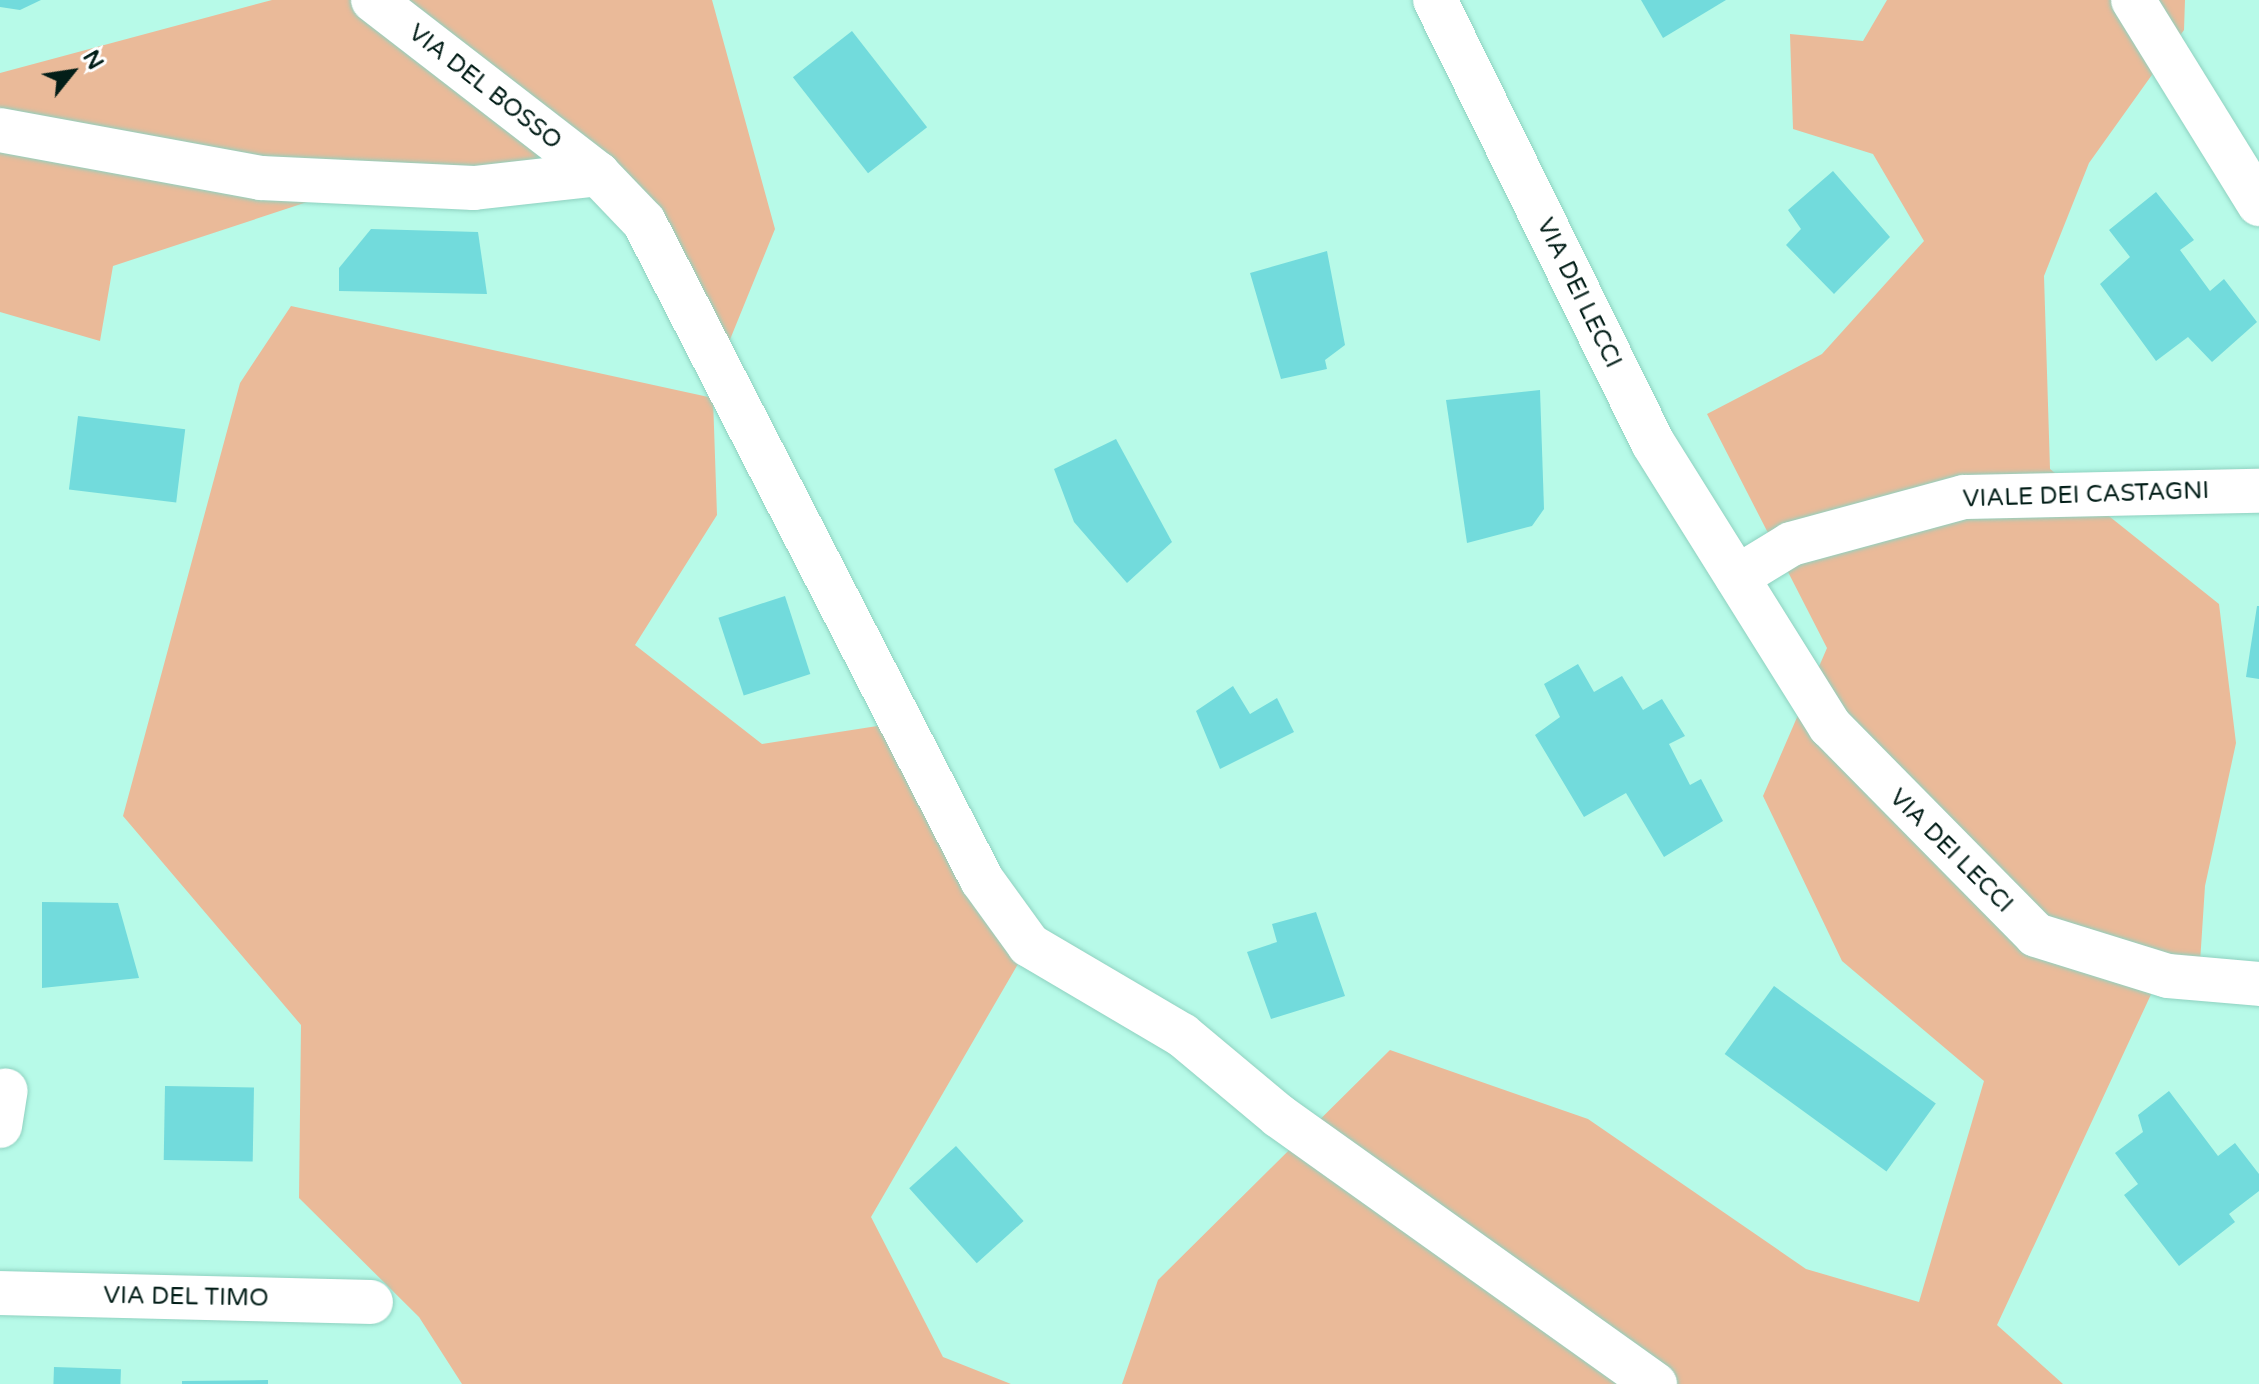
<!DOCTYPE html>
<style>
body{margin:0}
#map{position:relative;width:2259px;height:1384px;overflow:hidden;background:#b7fae8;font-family:"Varela Round",sans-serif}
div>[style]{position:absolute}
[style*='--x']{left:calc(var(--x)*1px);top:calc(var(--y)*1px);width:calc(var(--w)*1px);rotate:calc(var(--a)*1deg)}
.green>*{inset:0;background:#eaba99}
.building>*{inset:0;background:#72dbdc;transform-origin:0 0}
.roads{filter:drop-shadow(0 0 2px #8fd1c0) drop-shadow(0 0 2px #8fd1c0)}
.minor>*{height:44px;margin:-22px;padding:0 22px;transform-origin:22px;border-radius:22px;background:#fff}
span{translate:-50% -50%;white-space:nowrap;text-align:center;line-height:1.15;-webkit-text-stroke:8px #fff;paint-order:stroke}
.street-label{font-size:24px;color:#031e18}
.north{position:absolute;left:32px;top:32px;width:80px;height:80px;-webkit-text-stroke:6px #fff;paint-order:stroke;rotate:60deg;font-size:22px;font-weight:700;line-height:32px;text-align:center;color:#031e18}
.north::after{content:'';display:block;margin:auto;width:28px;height:36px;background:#031e18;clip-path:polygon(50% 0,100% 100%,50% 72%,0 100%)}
</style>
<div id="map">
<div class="green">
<i style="clip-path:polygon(272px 0,712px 0,775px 229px,718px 369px,581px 161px,365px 183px,113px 266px,100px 341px,0 312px,0 73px)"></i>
<i style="clip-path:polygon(1887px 0,2185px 0,2184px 30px,2089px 163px,2044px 276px,2050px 469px,2219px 604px,2236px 743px,2205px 886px,2199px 978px,2161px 973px,1997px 1325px,2063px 1384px,1122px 1384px,1158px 1280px,1390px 1050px,1588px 1119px,1806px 1269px,1919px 1302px,1984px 1081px,1842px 961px,1763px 796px,1827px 648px,1707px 414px,1822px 354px,1924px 241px,1873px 154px,1793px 129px,1790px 34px,1863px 41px)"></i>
<i style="clip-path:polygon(291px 306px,713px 398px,717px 515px,635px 645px,762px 744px,903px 722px,1029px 945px,871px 1217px,943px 1357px,1011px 1384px,462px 1384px,419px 1317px,299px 1198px,301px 1025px,123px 816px,240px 383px)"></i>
</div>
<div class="building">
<i style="clip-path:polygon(0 0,41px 0,20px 10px,0 7px)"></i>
<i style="clip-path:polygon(1641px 0,1726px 0,1663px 38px)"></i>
<i style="left:852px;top:31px;width:122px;height:75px;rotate:52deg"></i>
<i style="clip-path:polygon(1833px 171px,1890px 237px,1834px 294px,1786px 245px,1801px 229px,1788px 210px)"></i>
<i style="clip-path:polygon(2156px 192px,2194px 240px,2180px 250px,2210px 291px,2224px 279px,2257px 322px,2212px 362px,2188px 337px,2156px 361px,2100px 284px,2130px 257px,2109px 230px)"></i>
<i style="clip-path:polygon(371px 229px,478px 232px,487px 294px,339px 291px,339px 268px)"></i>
<i style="clip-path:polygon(1327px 251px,1345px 345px,1325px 360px,1327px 369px,1281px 379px,1250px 273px)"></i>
<i style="clip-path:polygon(1540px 390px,1544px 509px,1532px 526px,1467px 543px,1446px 400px)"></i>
<i style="left:78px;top:416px;width:108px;height:74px;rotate:7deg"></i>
<i style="clip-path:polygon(1116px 439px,1172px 542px,1127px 583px,1074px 522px,1054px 469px)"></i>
<i style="left:785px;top:596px;width:82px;height:70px;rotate:72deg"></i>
<i style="clip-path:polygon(2257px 606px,2259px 606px,2259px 679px,2246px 677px)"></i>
<i style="clip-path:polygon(1578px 664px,1594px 692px,1622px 676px,1643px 710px,1662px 699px,1685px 736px,1669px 744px,1690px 785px,1701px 779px,1723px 821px,1664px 857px,1626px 793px,1584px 817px,1535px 735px,1560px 717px,1544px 684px)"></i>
<i style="clip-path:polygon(1233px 686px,1250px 714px,1277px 698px,1294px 732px,1220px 769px,1196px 711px)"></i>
<i style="clip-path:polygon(42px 902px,118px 903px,139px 978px,42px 988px)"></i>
<i style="clip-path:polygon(1316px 912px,1345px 996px,1271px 1019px,1247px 952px,1277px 942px,1272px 924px)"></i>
<i style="left:1774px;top:986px;width:200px;height:84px;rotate:36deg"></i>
<i style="left:165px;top:1086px;width:89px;height:74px;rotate:1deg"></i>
<i style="clip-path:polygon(2169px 1091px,2218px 1156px,2235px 1143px,2259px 1174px,2259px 1191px,2229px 1214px,2235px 1222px,2179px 1266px,2124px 1195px,2138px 1184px,2115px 1153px,2143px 1132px,2138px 1115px)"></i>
<i style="left:956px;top:1146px;width:101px;height:63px;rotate:48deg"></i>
<i style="left:54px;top:1367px;width:67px;height:17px;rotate:2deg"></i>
<i style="clip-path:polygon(268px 1380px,268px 1384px,182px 1384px,182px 1381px)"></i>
</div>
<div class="roads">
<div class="minor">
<i style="--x:373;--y:0;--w:284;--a:37.7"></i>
<i style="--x:598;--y:174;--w:66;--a:46.2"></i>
<i style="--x:644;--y:222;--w:740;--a:62.81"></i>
<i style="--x:982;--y:880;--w:80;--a:54.1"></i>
<i style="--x:1029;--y:945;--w:178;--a:30.5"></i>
<i style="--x:1182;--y:1035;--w:126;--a:39.9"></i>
<i style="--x:1279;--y:1116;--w:462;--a:35.5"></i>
<i style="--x:1435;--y:0;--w:494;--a:63.8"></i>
<i style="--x:1653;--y:443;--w:334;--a:58"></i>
<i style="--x:1830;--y:726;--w:293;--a:45.4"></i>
<i style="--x:2036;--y:935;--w:138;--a:17.3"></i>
<i style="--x:2168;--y:976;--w:91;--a:5"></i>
<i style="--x:2133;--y:0;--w:240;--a:58.3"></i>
<i style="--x:0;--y:130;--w:265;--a:10.4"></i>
<i style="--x:261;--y:178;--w:213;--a:2.7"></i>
<i style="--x:474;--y:188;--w:125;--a:-6.4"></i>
<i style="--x:1737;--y:577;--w:63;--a:-31.4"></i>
<i style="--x:1791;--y:544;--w:179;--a:-15.2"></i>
<i style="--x:1964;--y:497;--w:295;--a:-1.2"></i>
<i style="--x:0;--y:1126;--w:36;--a:-81"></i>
<i style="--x:0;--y:1293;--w:371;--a:1.4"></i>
</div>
</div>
<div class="street-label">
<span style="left:485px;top:87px;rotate:38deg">VIA DEL BOSSO</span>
<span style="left:1579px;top:293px;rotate:64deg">VIA DEI LECCI</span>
<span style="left:2086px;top:495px;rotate:-2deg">VIALE DEI CASTAGNI</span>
<span style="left:1951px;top:851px;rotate:45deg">VIA DEI LECCI</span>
<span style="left:186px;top:1297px;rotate:1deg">VIA DEL TIMO</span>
</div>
<div class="north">N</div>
</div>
